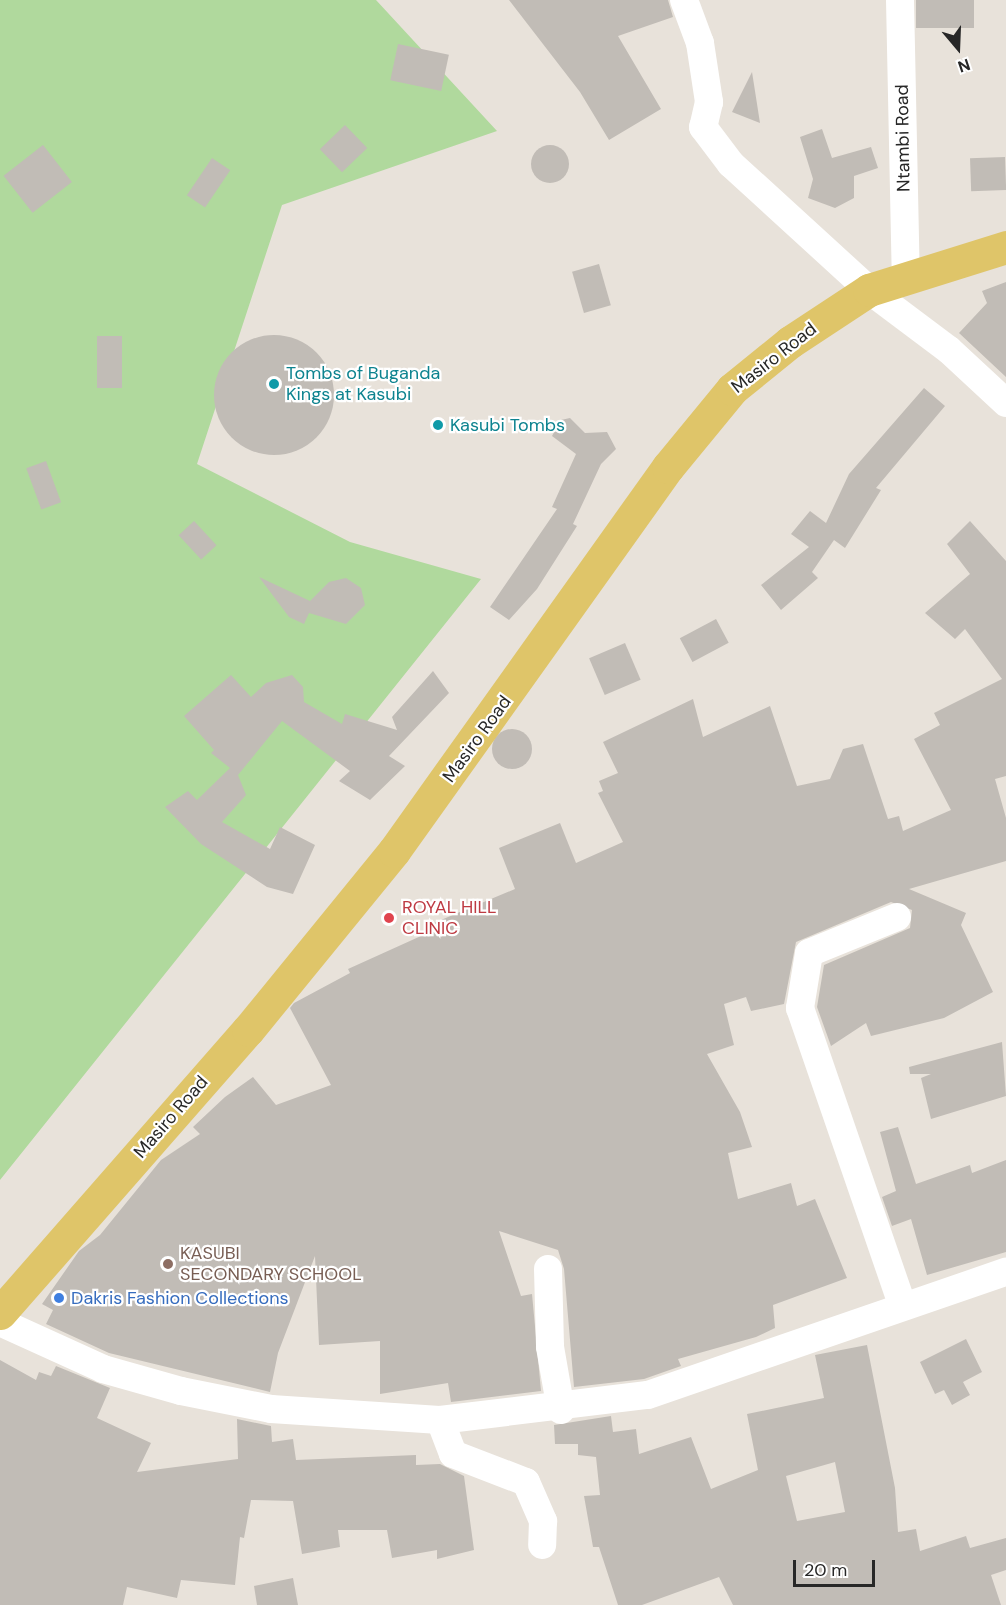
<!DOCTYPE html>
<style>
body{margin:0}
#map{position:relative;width:1006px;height:1605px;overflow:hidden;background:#e8e2da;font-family:"DM Sans",sans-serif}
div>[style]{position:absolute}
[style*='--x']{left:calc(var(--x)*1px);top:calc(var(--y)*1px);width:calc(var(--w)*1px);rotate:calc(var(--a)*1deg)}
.green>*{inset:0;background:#b0d99d}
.building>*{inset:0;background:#c1bcb6;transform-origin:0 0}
.round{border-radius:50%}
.minor>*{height:28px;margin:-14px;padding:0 14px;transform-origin:14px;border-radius:14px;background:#fff}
.major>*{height:33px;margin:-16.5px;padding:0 16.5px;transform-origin:16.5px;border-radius:16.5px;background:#dfc569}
.dots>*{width:16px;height:16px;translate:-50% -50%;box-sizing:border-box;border:3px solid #fff;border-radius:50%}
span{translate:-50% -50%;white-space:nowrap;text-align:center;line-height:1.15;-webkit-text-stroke:4.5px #fff;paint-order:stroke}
.street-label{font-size:18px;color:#272727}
.culture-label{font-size:18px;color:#0d838f}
.left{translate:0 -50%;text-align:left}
.health-label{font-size:18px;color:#be3a42}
.education-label{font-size:18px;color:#785e54}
.shop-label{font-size:18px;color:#366cbe}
.north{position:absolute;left:928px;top:18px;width:60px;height:60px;-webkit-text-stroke:4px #fff;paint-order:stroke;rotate:161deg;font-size:16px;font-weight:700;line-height:24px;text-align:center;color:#272727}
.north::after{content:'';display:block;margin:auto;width:21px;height:27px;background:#272727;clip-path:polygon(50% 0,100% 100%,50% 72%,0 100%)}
.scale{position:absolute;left:793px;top:1560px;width:82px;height:27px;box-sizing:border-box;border:3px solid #272727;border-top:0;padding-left:8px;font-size:18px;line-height:21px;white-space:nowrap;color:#272727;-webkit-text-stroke:4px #fff;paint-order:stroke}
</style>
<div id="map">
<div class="green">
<i style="clip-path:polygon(0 0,376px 0,497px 131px,282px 205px,197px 464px,350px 542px,481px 579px,0 1180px)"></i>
</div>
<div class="building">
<i style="clip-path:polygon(509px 0,668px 0,673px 17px,618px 36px,661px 109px,609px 140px,580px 92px)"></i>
<i style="left:916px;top:0;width:58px;height:28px"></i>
<i style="left:398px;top:44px;width:52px;height:37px;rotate:12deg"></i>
<i style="clip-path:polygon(752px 72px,760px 123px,732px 112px)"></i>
<i style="left:345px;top:125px;width:32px;height:35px;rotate:46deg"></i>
<i style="clip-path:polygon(822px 129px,832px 158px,871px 147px,878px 168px,854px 176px,854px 198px,835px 208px,808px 198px,813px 179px,800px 137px)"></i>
<i style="left:43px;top:145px;width:47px;height:50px;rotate:52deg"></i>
<i class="round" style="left:531px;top:145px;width:38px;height:38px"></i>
<i style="left:1005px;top:157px;width:33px;height:35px;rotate:88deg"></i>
<i style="left:212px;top:158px;width:22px;height:45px;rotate:34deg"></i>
<i style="left:599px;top:264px;width:43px;height:28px;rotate:74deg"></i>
<i style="clip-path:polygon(1006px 282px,1006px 377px,959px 333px,987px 303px,982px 291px)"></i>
<i class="round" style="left:214px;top:335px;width:120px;height:120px"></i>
<i style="left:97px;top:336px;width:25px;height:52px"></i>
<i style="clip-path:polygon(924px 388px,945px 406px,876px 488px,881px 490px,845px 548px,834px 540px,812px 572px,818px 578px,781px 610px,761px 585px,809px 547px,791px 534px,810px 511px,826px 523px,849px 474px)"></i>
<i style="clip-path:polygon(570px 418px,585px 433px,607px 432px,616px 449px,601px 464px,573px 524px,577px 526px,537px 589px,509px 620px,490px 607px,557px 509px,552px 507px,576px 454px,552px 436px,561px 420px)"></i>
<i style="left:46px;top:461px;width:44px;height:21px;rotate:70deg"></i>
<i style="left:194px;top:521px;width:33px;height:21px;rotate:47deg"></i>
<i style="clip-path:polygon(970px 521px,1006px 561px,1006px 776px,995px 779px,1006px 818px,1006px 861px,909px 889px,966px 913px,961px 925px,993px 992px,944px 1018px,871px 1036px,866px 1023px,831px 1046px,817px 1007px,824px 965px,910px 928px,912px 910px,891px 902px,796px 942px,784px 1004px,751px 1011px,746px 997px,724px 1004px,734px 1045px,707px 1054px,740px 1112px,752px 1147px,728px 1153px,738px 1199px,791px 1183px,797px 1206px,815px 1199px,847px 1278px,773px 1305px,775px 1328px,756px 1337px,678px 1359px,681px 1366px,644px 1379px,574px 1387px,564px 1269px,558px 1250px,499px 1231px,521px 1296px,532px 1294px,541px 1391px,451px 1402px,448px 1383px,380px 1394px,380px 1341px,319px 1345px,315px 1256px,278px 1353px,270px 1392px,109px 1353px,46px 1324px,53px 1310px,42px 1304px,79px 1251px,100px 1235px,161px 1160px,200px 1134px,193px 1127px,225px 1097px,253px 1077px,276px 1105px,331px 1085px,290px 1008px,294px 1003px,350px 973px,348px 969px,432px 931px,429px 925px,515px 889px,499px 848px,560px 823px,576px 863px,623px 842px,598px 793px,603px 791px,599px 781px,618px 773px,603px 742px,693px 699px,703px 737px,770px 706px,797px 786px,830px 779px,843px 749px,863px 744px,888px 819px,899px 816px,903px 831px,951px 810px,914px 739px,940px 725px,934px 713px,1002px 679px,965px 629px,955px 639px,925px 613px,970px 574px,947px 544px)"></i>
<i style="clip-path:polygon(259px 577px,310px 601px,329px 582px,346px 578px,361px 588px,365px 605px,346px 624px,309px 613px,304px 624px,289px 617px)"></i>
<i style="left:716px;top:619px;width:27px;height:41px;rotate:62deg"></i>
<i style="left:625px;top:643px;width:40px;height:39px;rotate:67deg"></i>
<i style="clip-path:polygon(433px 671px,449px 693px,389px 756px,405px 766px,370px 800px,339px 781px,350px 771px,282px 721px,238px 775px,246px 795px,222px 822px,270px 849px,280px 827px,315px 845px,293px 894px,267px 887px,201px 844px,165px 807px,188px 791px,197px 800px,230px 768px,211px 753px,214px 750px,184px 716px,231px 675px,251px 697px,266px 683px,292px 675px,303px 687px,304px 702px,342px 724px,345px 714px,397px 730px,392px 717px)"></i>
<i class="round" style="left:492px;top:729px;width:40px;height:40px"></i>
<i style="clip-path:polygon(1002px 1042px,1006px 1096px,931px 1119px,921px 1078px,931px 1074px,910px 1074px,909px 1067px)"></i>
<i style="clip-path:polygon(898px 1127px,916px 1184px,970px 1165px,972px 1173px,1006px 1160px,1006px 1252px,927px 1275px,911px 1219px,892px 1226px,882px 1197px,896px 1191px,880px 1132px)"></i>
<i style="clip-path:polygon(966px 1339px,982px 1372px,963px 1382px,970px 1395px,952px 1405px,944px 1390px,935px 1394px,920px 1362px)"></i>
<i style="clip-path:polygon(evenodd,867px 1345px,895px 1488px,898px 1532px,916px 1529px,920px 1551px,966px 1536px,970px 1548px,1006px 1538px,1006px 1570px,991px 1575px,1001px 1605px,733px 1605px,719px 1577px,642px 1605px,618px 1605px,599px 1547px,593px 1547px,584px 1496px,600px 1495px,596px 1457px,578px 1455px,578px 1444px,555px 1444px,554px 1425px,611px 1416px,613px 1432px,636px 1429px,639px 1454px,691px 1437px,711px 1489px,758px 1470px,747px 1414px,824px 1398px,815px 1355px,867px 1345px,835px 1462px,845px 1512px,797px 1521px,786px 1476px,835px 1462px)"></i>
<i style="clip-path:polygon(0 1360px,36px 1380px,39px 1372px,51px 1376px,56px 1366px,110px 1388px,97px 1418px,151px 1443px,137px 1472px,238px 1459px,237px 1419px,271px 1426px,272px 1442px,293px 1439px,296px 1460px,416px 1455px,416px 1465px,440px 1464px,464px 1476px,474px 1550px,437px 1559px,437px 1550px,392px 1558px,387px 1530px,338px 1530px,340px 1547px,302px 1554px,293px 1501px,251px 1500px,244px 1538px,240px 1537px,235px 1585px,181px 1580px,177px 1598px,127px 1587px,123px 1605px,0 1605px)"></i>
<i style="clip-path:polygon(293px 1578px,298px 1605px,257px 1605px,254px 1586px)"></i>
</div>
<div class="minor">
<i style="--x:684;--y:0;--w:46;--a:69.6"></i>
<i style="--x:700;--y:43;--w:60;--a:81.3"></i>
<i style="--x:709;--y:102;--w:26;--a:103"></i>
<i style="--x:703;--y:127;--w:46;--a:52.9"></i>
<i style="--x:731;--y:164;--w:187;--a:42.4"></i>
<i style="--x:869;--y:290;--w:100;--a:36.9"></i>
<i style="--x:949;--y:350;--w:78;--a:42.9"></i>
<i style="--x:900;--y:0;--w:275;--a:88.8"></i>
<i style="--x:897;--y:917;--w:95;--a:157.8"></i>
<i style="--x:809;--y:953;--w:56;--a:99.3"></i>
<i style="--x:800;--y:1008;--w:314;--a:71"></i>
<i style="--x:548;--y:1269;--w:78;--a:88.5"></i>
<i style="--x:550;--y:1347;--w:64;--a:80.1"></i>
<i style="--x:0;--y:1322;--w:113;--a:24.5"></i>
<i style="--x:103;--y:1369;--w:81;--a:15.8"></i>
<i style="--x:181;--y:1391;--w:92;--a:11.3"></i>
<i style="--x:271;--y:1409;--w:169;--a:3.7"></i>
<i style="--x:440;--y:1420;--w:209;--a:-6.9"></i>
<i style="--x:648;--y:1395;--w:379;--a:-19"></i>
<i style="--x:440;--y:1420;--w:36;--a:69"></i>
<i style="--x:453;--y:1454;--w:78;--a:21"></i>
<i style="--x:526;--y:1482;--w:43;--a:66.4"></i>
<i style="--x:543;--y:1521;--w:24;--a:92"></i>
</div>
<div class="major">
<i style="--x:0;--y:1313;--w:376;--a:-48.8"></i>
<i style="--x:248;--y:1030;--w:231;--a:-50.8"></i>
<i style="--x:394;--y:851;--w:472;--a:-54.5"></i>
<i style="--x:668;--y:467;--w:101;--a:-50.6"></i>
<i style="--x:732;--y:389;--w:75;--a:-39"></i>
<i style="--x:790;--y:342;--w:95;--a:-33.4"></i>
<i style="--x:869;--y:290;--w:144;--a:-17.4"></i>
</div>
<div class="dots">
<i style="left:274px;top:384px;background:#0f9aa8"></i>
<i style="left:438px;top:425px;background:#0f9aa8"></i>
<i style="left:389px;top:918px;background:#e0444e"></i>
<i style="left:168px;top:1264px;background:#8d6e63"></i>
<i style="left:59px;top:1298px;background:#3f7fe0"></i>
</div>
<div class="street-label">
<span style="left:903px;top:138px;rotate:-91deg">Ntambi Road</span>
<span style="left:774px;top:358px;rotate:-38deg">Masiro Road</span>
<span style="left:477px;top:739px;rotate:-54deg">Masiro Road</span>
<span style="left:171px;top:1117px;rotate:-49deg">Masiro Road</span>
</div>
<div class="culture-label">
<span class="left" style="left:286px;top:384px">Tombs of Buganda<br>Kings at Kasubi</span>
<span class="left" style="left:450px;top:425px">Kasubi Tombs</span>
</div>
<div class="health-label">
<span class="left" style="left:402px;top:918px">ROYAL HILL<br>CLINIC</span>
</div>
<div class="education-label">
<span class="left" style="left:180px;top:1264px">KASUBI<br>SECONDARY SCHOOL</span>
</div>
<div class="shop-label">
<span class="left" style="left:71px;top:1298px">Dakris Fashion Collections</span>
</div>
<div class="north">N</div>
<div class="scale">20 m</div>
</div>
